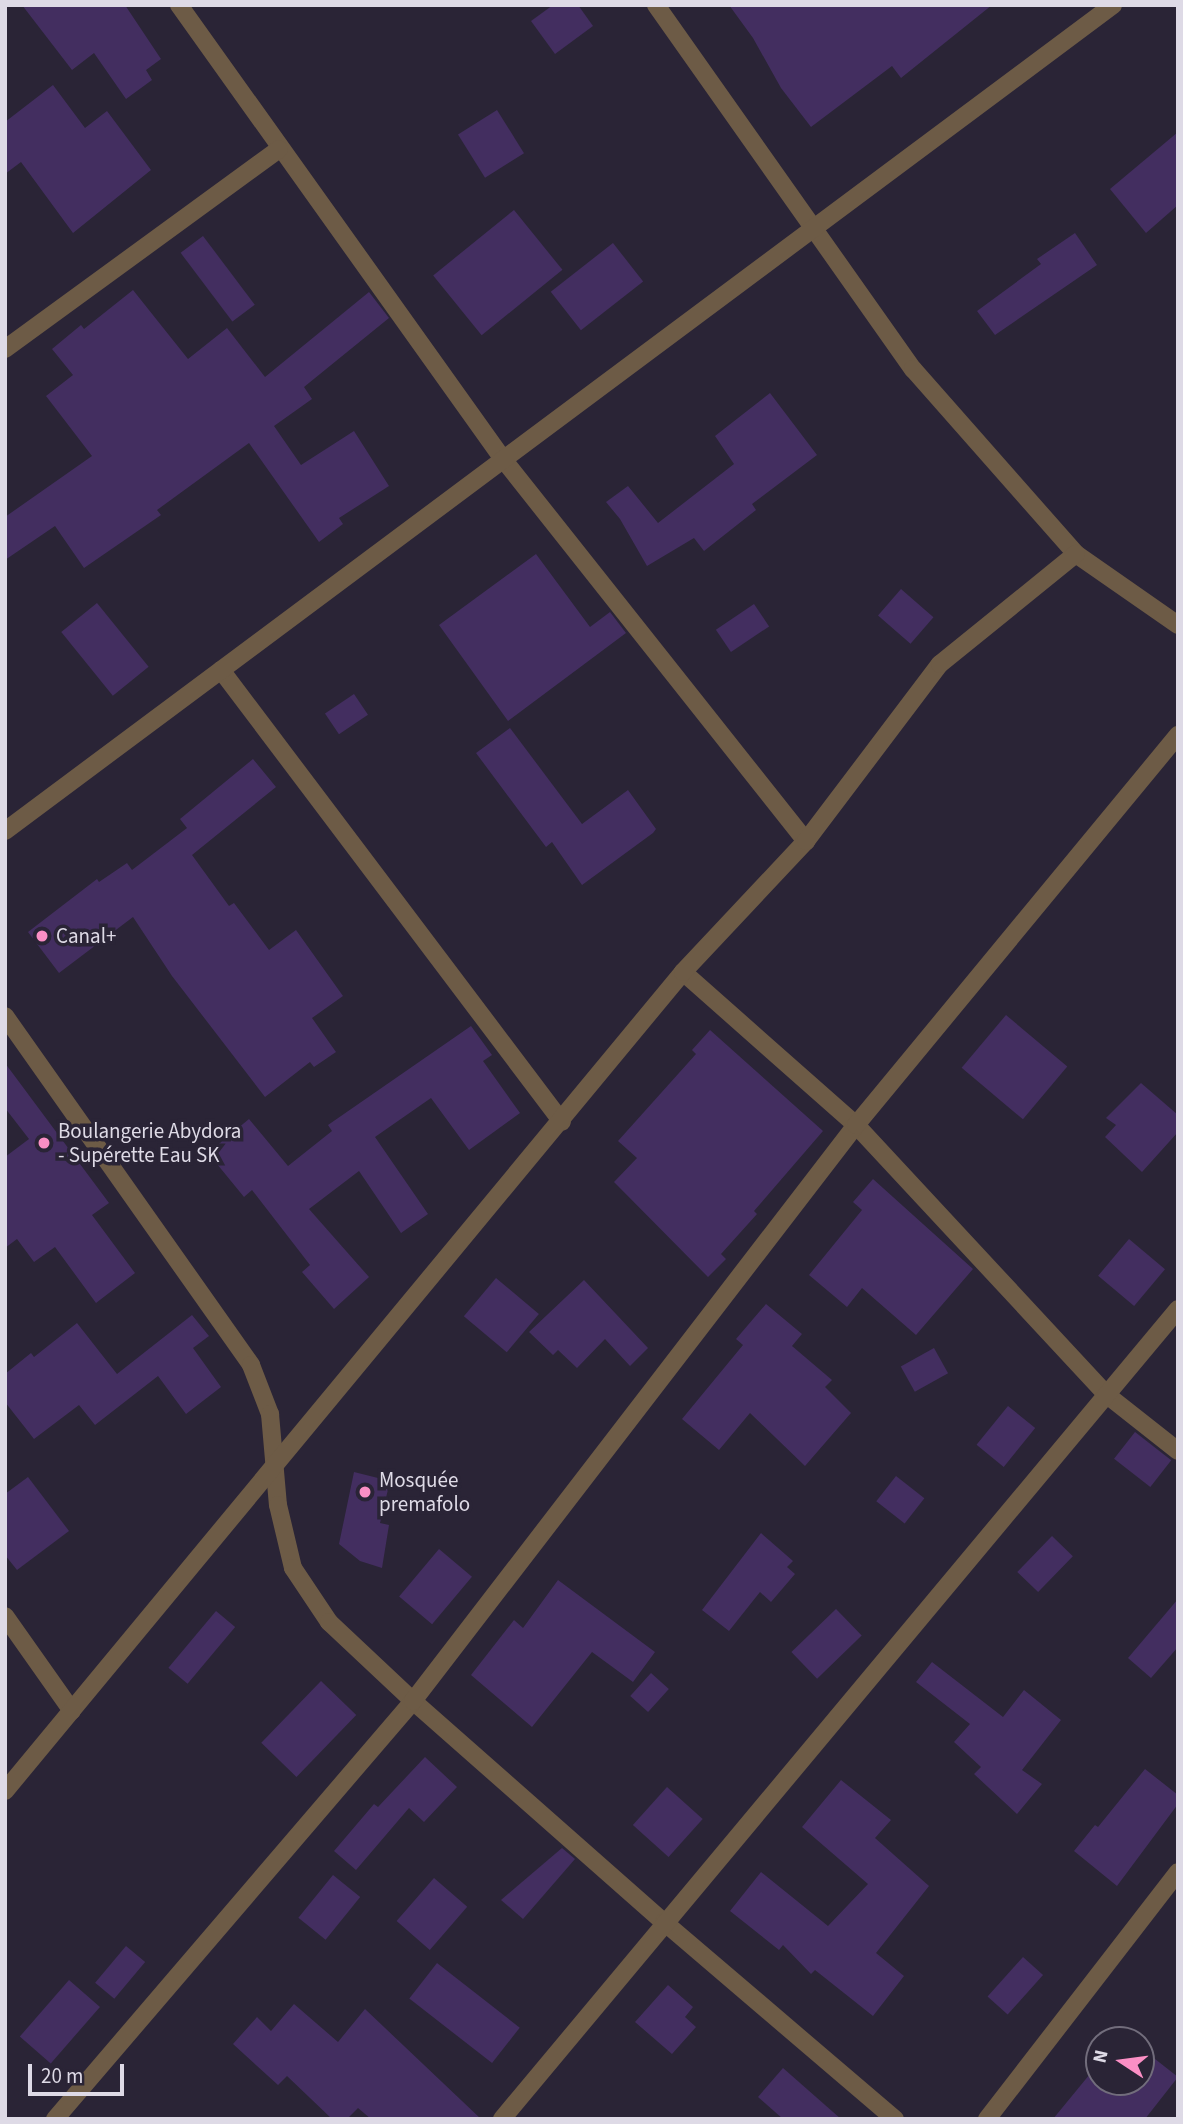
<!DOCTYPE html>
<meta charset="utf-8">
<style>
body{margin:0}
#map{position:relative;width:1183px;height:2124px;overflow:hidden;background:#2a2436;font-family:"Source Sans 3",sans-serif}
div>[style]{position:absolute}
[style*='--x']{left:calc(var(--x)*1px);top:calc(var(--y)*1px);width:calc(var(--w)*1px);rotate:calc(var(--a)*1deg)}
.building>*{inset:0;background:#432e60;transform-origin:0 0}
.minor>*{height:18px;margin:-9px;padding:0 9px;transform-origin:9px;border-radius:9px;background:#6d5b46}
.dots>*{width:19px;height:19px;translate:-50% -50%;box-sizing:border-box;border:4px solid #2a2436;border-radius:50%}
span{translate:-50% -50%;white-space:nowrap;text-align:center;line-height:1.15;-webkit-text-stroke:7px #2a2436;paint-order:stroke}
.poi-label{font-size:21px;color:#dedae6}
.left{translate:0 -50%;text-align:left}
.frame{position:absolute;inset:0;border:7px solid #dedae6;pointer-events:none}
.north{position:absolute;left:1085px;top:2026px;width:70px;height:70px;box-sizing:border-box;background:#2a2436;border:2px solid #726d7c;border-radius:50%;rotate:283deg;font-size:19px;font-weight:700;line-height:28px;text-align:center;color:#dedae6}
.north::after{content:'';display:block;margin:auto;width:24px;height:32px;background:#fb8fc5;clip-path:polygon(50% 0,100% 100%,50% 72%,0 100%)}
.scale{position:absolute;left:28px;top:2064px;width:96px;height:32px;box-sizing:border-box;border:4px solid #dedae6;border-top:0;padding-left:9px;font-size:21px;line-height:24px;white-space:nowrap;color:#dedae6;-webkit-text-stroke:5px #2a2436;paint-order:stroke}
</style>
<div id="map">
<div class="building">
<i style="clip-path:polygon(22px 5px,125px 5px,161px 59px,146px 70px,152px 80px,126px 99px,94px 53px,72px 70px)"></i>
<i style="clip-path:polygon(553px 5px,578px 5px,593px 26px,555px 54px,531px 21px)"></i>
<i style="clip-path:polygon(729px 5px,992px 5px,901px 78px,892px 66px,811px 127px,781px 88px,753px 38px)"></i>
<i style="clip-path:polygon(53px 85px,85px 128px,107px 111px,151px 170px,73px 233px,21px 162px,5px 174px,5px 122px)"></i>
<i style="left:497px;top:110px;width:51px;height:46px;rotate:58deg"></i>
<i style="clip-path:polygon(1178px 132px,1178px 205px,1146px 233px,1110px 189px)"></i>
<i style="left:514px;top:210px;width:77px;height:104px;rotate:51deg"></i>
<i style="clip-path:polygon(1075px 233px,1097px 265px,995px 335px,977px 311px,1041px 264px,1037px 259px)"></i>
<i style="left:203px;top:236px;width:86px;height:28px;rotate:53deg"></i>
<i style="left:613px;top:243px;width:49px;height:79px;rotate:52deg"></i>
<i style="clip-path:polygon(133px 290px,188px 359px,227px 328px,265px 377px,369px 292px,389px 318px,304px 387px,312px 399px,274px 426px,301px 465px,354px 431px,389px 486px,339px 518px,343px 524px,319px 542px,249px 443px,157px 510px,161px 515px,84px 568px,55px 526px,5px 560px,5px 517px,92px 456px,46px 396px,73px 375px,52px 349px,81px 325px,84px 329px)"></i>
<i style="clip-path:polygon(770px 393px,817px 455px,752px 504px,756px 510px,704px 551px,694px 538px,647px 566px,620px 519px,606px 502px,628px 486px,658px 523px,734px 464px,715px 436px)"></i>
<i style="clip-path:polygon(536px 554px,590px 627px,610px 612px,626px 633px,508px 721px,439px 625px)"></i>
<i style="left:901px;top:589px;width:43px;height:35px;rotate:41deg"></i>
<i style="left:97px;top:603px;width:82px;height:46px;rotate:51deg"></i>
<i style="left:754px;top:604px;width:27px;height:46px;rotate:56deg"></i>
<i style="left:354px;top:694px;width:25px;height:35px;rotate:56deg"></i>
<i style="clip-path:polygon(510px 728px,582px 824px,628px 790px,656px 829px,653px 833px,582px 885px,552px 842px,546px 847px,476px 753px)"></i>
<i style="clip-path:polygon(253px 759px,276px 787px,192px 855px,229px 906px,234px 903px,269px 950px,296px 930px,343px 996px,312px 1018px,336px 1052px,314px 1067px,310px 1062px,265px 1097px,172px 976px,133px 917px,59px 973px,28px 932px,97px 879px,99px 882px,127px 863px,132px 870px,187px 828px,180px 819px)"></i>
<i style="left:1006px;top:1015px;width:80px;height:69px;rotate:40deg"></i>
<i style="clip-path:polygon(471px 1026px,492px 1055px,483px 1061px,520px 1113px,469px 1150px,431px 1098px,375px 1137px,428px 1214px,401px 1233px,359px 1171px,309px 1209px,369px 1277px,334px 1309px,302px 1272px,310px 1265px,252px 1190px,244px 1197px,208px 1153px,249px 1119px,288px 1166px,332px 1131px,328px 1125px)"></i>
<i style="clip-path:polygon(710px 1030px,823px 1131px,754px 1211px,757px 1214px,721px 1254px,726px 1259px,708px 1277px,614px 1182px,637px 1158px,618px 1141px,696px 1054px,692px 1050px)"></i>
<i style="clip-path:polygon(5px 1063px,109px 1203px,92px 1215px,135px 1273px,96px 1303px,55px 1247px,34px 1262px,17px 1239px,5px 1248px,5px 1157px,29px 1139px,5px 1108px)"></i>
<i style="clip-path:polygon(1141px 1083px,1178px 1115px,1178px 1132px,1142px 1172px,1105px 1137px,1116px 1125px,1106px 1118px)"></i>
<i style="clip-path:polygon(873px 1179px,973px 1269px,916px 1335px,862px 1288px,847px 1307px,809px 1275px,862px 1210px,853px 1202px)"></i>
<i style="left:1129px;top:1239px;width:47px;height:48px;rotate:40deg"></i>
<i style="left:496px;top:1278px;width:56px;height:50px;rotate:40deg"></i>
<i style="clip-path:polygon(584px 1280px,648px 1348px,630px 1366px,605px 1339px,577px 1368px,558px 1350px,553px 1355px,529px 1332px)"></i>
<i style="clip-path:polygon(766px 1304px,802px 1334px,792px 1346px,832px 1380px,825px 1387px,851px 1413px,805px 1466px,750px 1413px,719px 1450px,682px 1419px,743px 1345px,736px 1339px)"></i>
<i style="clip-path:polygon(192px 1315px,209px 1336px,193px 1348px,221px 1387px,186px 1414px,158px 1376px,95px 1425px,79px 1405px,34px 1439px,5px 1402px,5px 1374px,31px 1353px,34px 1357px,77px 1323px,117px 1374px)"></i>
<i style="left:934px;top:1348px;width:29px;height:38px;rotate:61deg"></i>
<i style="left:1008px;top:1406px;width:35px;height:50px;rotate:39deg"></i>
<i style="left:1135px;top:1432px;width:46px;height:34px;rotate:38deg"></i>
<i style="clip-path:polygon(354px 1472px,390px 1481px,380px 1523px,389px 1525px,382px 1568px,360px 1561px,339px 1544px)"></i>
<i style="left:896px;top:1476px;width:36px;height:32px;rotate:38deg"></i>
<i style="clip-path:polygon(28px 1477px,69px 1531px,17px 1570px,5px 1555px,5px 1494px)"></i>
<i style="clip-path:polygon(761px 1533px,793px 1561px,787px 1567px,795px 1574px,771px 1602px,760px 1592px,729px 1631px,702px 1610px)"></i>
<i style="left:1052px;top:1536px;width:29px;height:50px;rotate:44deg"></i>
<i style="left:439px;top:1549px;width:43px;height:62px;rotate:40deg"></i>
<i style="clip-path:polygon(558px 1580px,655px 1652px,633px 1682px,592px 1652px,532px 1727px,471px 1675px,514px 1620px,523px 1628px)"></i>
<i style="clip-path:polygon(1178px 1599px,1178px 1647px,1151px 1678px,1128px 1658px)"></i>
<i style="left:836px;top:1609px;width:37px;height:62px;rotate:46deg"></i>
<i style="left:216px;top:1611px;width:25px;height:74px;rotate:40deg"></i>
<i style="clip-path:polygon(932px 1662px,1003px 1717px,1024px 1690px,1061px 1720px,1022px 1770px,1042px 1784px,1017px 1814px,974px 1774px,981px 1767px,954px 1742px,970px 1724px,916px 1682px)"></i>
<i style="left:651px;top:1673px;width:24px;height:31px;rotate:42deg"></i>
<i style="left:321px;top:1681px;width:49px;height:86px;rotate:44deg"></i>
<i style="clip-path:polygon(425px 1757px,457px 1787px,424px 1822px,409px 1808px,356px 1870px,334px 1851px,374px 1804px,378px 1807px)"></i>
<i style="clip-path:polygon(1145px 1769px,1178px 1795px,1178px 1804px,1117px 1886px,1074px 1851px,1095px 1825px,1098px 1827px)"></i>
<i style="clip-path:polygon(841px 1780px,891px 1820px,875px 1838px,929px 1886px,876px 1953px,904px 1976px,873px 2016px,815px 1970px,811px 1974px,783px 1945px,779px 1950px,730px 1911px,761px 1872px,828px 1926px,868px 1884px,802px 1827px)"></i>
<i style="left:667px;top:1787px;width:48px;height:51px;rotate:42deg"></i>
<i style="clip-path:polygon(562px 1848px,575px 1859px,523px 1919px,501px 1900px)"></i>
<i style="left:333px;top:1875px;width:35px;height:55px;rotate:39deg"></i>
<i style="left:434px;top:1878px;width:44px;height:57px;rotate:41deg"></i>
<i style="left:126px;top:1946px;width:25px;height:48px;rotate:40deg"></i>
<i style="left:1023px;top:1957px;width:27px;height:53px;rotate:42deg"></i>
<i style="left:437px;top:1963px;width:105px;height:45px;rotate:38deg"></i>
<i style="left:69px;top:1980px;width:41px;height:75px;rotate:41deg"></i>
<i style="clip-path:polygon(668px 1985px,693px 2007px,685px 2017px,696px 2027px,672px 2054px,635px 2022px)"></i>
<i style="clip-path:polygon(294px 2004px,338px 2042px,365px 2009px,481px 2119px,371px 2119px,358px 2108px,347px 2119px,332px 2119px,287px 2076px,278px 2085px,233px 2044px,257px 2017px,271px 2031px)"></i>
<i style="clip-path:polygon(1141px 2048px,1178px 2077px,1145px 2119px,1053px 2119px,1099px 2063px,1099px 2082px,1141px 2082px)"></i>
<i style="clip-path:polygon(783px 2068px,841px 2119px,783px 2119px,758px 2097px)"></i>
</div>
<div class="minor">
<i style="--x:179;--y:5;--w:558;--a:54.49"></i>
<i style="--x:503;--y:459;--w:488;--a:51.6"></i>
<i style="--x:656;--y:5;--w:446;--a:54.8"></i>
<i style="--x:913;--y:369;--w:247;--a:48.6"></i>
<i style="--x:1076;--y:554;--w:124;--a:34.8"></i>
<i style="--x:5;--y:349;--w:339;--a:-36.1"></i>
<i style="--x:221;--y:670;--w:566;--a:52.97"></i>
<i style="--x:5;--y:831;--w:1382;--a:-36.7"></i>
<i style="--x:683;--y:972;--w:231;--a:41.5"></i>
<i style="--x:856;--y:1125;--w:369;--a:47.1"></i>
<i style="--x:1107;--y:1395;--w:90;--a:38.3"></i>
<i style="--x:5;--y:1016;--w:427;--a:54.8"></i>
<i style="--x:251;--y:1365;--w:53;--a:68.8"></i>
<i style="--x:270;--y:1414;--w:91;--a:85"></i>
<i style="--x:278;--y:1505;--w:65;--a:76.6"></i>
<i style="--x:293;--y:1568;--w:65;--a:56.3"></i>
<i style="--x:329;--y:1622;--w:115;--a:43.2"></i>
<i style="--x:413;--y:1701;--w:334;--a:41.4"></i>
<i style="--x:664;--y:1922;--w:304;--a:40.5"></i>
<i style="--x:5;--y:1616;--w:116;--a:54.8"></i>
<i style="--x:5;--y:1791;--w:1063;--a:-50.38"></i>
<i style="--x:683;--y:972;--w:180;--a:-46.8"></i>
<i style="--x:806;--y:841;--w:222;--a:-52.9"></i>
<i style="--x:940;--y:664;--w:175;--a:-39"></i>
<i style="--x:55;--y:2119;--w:550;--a:-49.42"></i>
<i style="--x:413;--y:1701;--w:727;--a:-52.44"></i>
<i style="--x:856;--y:1125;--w:506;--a:-50.46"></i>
<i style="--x:502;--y:2119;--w:1055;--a:-50.15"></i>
<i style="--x:987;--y:2119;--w:312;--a:-52.3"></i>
</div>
<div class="dots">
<i style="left:42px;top:936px;background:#fb8fc5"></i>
<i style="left:44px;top:1143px;background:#fb8fc5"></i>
<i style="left:365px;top:1492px;background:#fb8fc5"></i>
</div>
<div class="poi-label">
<span class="left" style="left:56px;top:936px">Canal+</span>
<span class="left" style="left:58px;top:1143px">Boulangerie Abydora<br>- Supérette Eau SK</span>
<span class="left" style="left:379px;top:1492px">Mosquée<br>premafolo</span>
</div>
<div class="frame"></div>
<div class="north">N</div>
<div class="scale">20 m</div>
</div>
